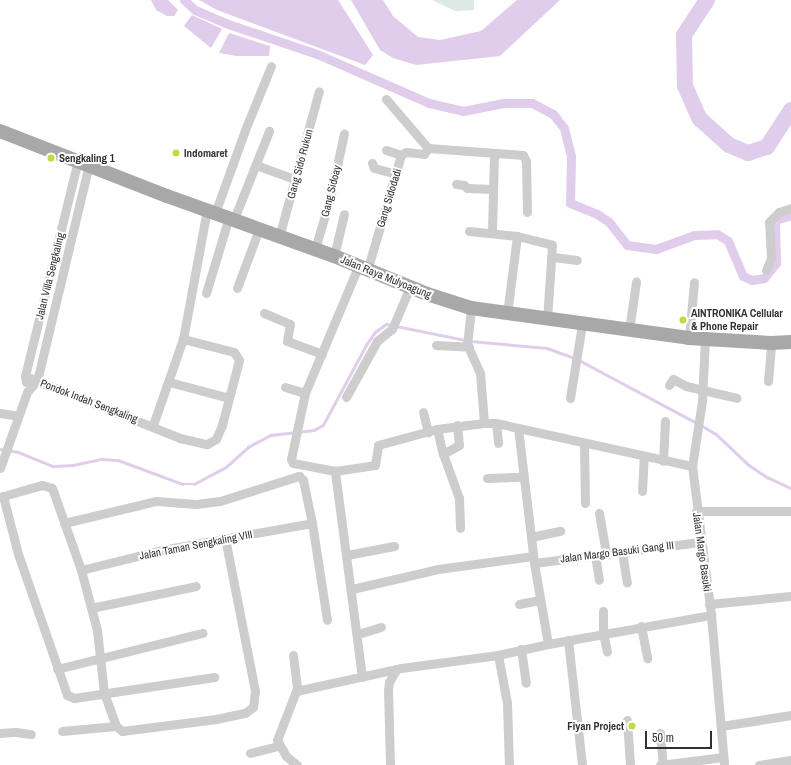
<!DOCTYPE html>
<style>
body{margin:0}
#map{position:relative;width:791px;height:765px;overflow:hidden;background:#fff;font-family:"Archivo Narrow",sans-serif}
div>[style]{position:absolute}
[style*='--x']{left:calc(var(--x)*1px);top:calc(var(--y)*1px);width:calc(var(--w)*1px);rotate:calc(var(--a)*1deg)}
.green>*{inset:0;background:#dce9e5}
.water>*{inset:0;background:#e0cdeb}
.stream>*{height:2.5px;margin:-1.25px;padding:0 1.25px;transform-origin:1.25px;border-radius:1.25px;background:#e0cdeb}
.canal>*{height:9px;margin:-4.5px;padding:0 4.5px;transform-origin:4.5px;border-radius:4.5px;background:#e0cdeb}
.river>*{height:16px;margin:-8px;padding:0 8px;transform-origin:8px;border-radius:8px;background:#e0cdeb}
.minor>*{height:9px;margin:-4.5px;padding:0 4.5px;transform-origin:4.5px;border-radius:4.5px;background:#cdcdcd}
.primary>*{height:14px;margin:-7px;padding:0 7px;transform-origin:7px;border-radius:7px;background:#a8a8a8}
.dots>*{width:11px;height:11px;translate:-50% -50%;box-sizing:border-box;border:2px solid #fff;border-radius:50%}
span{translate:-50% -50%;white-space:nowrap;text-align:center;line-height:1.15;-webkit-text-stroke:4px #fff;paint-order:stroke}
.poi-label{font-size:11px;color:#303030;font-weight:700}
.left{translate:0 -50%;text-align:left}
.right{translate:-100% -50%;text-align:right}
.street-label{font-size:11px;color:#303030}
.scale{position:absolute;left:645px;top:731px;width:67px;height:18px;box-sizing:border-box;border:2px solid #303030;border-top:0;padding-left:5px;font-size:12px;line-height:14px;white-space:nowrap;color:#303030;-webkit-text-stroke:3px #fff;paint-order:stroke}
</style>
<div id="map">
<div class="green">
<i style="clip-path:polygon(432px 0,474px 0,474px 10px,455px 11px)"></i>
</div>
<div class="water">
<i style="clip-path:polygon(151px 0,168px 0,178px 10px,174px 16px,167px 16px,156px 10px)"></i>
<i style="clip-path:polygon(199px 0,338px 0,373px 55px,365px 65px,217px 10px)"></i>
<i style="clip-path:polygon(351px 0,383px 0,393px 16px,418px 37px,440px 40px,481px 31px,517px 0,560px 0,500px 56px,416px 65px,393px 58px,380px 50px)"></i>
<i style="clip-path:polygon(192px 15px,222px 29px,211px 48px,184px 26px)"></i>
<i style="clip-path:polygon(229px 33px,270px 46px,269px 56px,237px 56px,219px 53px)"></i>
</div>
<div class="stream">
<i style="--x:470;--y:341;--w:77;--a:5.2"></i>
<i style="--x:547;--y:348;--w:30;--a:20"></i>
<i style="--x:579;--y:360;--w:134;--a:28.1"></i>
<i style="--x:701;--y:425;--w:17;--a:31"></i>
<i style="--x:716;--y:434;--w:45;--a:43.2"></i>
<i style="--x:749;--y:465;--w:22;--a:34"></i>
<i style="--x:767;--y:477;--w:26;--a:25"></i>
<i style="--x:0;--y:449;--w:18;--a:9"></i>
<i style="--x:18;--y:452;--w:38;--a:22"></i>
<i style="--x:53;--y:466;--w:20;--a:-3"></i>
<i style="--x:73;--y:465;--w:30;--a:-12"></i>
<i style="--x:102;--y:459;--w:16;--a:4"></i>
<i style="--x:118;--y:460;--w:69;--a:20.3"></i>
<i style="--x:183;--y:484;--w:11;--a:0"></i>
<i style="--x:194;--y:484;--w:36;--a:-28"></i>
<i style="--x:226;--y:467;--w:30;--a:-42"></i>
<i style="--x:248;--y:447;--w:26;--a:-28"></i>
<i style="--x:271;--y:435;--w:43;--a:-6.6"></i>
<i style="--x:314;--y:430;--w:10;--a:-29"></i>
<i style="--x:323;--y:425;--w:91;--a:-61.7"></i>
<i style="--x:366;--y:345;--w:16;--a:-55"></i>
<i style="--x:375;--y:332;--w:14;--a:-36"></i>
<i style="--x:386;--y:324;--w:81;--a:11.4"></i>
</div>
<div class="canal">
<i style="--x:184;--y:0;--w:15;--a:42"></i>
<i style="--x:195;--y:10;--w:33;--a:23"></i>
<i style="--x:225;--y:23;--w:97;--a:18.6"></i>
<i style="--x:317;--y:54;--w:122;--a:23.6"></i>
<i style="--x:429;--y:103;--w:35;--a:13"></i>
<i style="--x:463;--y:111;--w:41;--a:-11.3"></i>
<i style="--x:503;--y:103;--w:29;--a:0"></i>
<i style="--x:532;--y:103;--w:24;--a:28"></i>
<i style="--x:553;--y:114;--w:18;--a:52"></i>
<i style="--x:564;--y:128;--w:30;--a:76"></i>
<i style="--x:571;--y:157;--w:46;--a:91.2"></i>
<i style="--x:570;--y:203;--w:29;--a:22"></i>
<i style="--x:597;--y:214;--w:14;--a:34"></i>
<i style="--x:609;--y:222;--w:29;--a:52"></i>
<i style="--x:627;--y:245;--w:29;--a:8"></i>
<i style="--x:656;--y:249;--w:40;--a:-20.2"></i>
<i style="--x:694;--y:235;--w:23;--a:-2"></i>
<i style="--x:717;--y:234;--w:13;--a:32"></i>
<i style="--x:728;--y:241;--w:38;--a:67"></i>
<i style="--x:743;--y:276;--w:10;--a:24"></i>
<i style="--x:752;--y:280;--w:12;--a:-9"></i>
<i style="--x:764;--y:278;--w:19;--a:-51"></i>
<i style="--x:776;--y:263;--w:43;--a:-91.3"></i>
<i style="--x:775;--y:220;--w:17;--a:-17"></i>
</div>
<div class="river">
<i style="--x:707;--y:0;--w:42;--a:123.3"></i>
<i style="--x:684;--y:35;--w:51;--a:88.9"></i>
<i style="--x:685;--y:86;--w:36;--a:66"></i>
<i style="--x:700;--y:119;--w:39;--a:42"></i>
<i style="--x:729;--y:145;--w:21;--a:23"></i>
<i style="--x:748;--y:153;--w:20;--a:-18"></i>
<i style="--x:767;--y:147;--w:44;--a:-57"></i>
</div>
<div class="minor">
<i style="--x:386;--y:99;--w:65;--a:49.4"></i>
<i style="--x:428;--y:148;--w:95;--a:4.2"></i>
<i style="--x:523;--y:155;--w:7;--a:63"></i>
<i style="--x:526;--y:161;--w:51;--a:88.9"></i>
<i style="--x:386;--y:150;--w:16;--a:18"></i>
<i style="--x:372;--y:163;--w:5;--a:68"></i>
<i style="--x:374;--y:168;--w:23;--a:15"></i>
<i style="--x:256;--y:165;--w:44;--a:20.1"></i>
<i style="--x:456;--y:184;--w:8;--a:7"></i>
<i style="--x:464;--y:185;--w:4;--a:45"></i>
<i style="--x:467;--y:188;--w:26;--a:2"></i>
<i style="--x:215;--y:213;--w:88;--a:-70.1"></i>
<i style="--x:245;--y:130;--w:69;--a:-67.9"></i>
<i style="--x:234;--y:219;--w:95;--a:-68.3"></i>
<i style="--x:469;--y:231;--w:48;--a:5.9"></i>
<i style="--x:517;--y:236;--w:36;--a:14"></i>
<i style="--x:552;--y:245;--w:75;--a:93.8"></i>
<i style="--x:492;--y:231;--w:78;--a:-88.5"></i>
<i style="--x:279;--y:237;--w:151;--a:-74.7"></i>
<i style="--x:315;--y:249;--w:53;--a:-73.6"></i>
<i style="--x:330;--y:198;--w:66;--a:-77.8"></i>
<i style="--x:334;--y:256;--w:43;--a:-76.6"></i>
<i style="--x:553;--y:257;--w:24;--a:7"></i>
<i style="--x:766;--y:270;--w:13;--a:-67"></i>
<i style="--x:771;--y:258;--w:36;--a:-93"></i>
<i style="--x:769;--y:222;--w:14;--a:-45"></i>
<i style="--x:779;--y:212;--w:13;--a:-18"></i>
<i style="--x:367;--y:271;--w:121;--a:-73.7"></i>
<i style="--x:401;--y:155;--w:6;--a:-31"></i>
<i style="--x:406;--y:152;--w:18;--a:6"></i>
<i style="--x:424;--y:154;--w:7;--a:-56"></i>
<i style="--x:237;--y:288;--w:63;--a:-69.6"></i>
<i style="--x:206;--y:293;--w:79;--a:-73.2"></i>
<i style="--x:471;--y:308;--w:36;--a:96"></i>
<i style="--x:467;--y:344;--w:32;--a:66"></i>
<i style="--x:480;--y:373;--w:50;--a:85.4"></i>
<i style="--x:264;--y:313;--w:28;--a:23"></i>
<i style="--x:290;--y:324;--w:17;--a:100"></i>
<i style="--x:287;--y:341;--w:37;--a:20"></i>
<i style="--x:507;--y:314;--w:79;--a:-82.7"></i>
<i style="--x:629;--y:330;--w:49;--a:-81.7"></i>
<i style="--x:689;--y:338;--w:56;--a:-84.9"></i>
<i style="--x:705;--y:339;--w:62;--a:92.8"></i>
<i style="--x:702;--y:401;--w:66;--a:98.7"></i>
<i style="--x:692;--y:466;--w:150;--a:82.7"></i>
<i style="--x:711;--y:615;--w:151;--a:85"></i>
<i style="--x:436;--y:345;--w:33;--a:3"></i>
<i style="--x:25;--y:376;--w:167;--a:21.8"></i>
<i style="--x:180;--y:438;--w:28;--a:13"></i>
<i style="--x:207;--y:444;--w:10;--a:-29"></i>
<i style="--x:216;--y:439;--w:15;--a:-67"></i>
<i style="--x:222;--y:425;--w:67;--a:-75.3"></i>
<i style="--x:239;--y:360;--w:9;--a:-122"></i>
<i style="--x:234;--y:352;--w:53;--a:-165.7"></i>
<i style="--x:768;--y:381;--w:38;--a:-85"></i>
<i style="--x:26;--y:382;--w:6;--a:-99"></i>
<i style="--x:25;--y:376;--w:221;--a:-76.2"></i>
<i style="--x:169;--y:382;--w:62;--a:14.9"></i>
<i style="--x:669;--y:385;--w:7;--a:-56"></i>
<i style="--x:673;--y:379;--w:15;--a:28"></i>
<i style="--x:686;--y:386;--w:52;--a:13.2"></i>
<i style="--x:285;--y:387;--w:21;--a:17"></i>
<i style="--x:346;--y:397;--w:64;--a:-61"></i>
<i style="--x:377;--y:341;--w:19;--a:-39"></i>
<i style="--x:392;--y:329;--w:46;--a:-66.8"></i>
<i style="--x:570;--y:398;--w:74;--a:-80.7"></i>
<i style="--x:423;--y:412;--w:21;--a:76"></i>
<i style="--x:0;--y:413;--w:18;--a:9"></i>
<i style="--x:496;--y:423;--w:20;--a:84"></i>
<i style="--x:153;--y:425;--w:91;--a:-70.8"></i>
<i style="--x:183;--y:339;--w:131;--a:-79.5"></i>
<i style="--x:518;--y:428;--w:136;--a:83.2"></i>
<i style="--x:534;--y:563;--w:82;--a:80.2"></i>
<i style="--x:548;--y:644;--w:166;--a:-10.1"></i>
<i style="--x:437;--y:429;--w:26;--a:77"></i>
<i style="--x:443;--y:454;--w:47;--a:70"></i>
<i style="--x:459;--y:498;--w:30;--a:88"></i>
<i style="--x:584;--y:444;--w:59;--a:89"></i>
<i style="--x:443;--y:454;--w:18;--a:-29"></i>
<i style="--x:459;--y:445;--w:20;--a:-96"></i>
<i style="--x:663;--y:461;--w:40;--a:-87.1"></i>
<i style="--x:0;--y:468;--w:81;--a:-70.4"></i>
<i style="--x:27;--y:392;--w:15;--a:-48"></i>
<i style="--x:37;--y:381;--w:222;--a:-76.5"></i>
<i style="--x:335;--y:471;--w:43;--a:-169.2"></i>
<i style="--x:293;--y:463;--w:4;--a:-117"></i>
<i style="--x:291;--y:459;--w:67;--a:-78"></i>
<i style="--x:305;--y:393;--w:137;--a:-67.2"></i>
<i style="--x:487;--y:478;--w:35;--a:-2"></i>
<i style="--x:642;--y:491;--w:34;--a:-87"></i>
<i style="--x:3;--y:496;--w:60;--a:75.5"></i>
<i style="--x:18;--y:554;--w:149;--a:70.8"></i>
<i style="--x:67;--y:695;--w:8;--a:23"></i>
<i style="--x:74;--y:698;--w:142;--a:-8.5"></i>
<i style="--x:0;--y:497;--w:44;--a:-15.9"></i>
<i style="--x:42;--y:485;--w:10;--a:17"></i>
<i style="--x:52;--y:488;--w:87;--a:70.5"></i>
<i style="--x:81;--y:570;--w:62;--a:75.1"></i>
<i style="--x:97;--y:630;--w:63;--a:83.7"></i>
<i style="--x:104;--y:693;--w:35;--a:70"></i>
<i style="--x:116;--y:726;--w:8;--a:40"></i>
<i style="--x:122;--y:731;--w:95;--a:-7.3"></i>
<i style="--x:216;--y:719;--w:30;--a:-12"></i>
<i style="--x:245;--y:713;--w:10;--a:-37"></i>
<i style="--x:253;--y:707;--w:16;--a:-83"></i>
<i style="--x:255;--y:691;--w:156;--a:-101.1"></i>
<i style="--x:696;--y:511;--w:95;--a:0"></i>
<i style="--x:599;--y:513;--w:41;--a:80.1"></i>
<i style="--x:64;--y:523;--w:95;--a:-13.4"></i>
<i style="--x:156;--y:501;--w:40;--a:4.3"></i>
<i style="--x:196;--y:504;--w:24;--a:-7"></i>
<i style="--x:220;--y:501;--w:83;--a:-17.6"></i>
<i style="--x:299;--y:476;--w:6;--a:45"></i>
<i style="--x:303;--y:480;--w:44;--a:78.2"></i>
<i style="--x:312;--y:523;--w:98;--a:81.2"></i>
<i style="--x:531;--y:537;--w:30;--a:-12"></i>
<i style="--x:622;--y:552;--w:31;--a:81"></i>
<i style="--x:347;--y:555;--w:48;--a:-10.8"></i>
<i style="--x:595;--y:555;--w:25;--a:81"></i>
<i style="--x:534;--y:563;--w:167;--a:-7.2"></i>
<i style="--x:81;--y:570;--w:83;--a:-13.9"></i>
<i style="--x:162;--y:550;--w:152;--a:-10.2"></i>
<i style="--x:352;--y:589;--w:88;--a:-13.1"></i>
<i style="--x:438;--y:569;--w:96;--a:-7.8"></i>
<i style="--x:519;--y:604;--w:21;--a:-11"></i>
<i style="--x:709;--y:604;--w:82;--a:-5.6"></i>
<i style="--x:91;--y:608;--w:107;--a:-11.8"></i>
<i style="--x:603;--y:611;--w:22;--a:90"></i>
<i style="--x:603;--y:633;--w:19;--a:78"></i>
<i style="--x:641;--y:626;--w:33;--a:79"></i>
<i style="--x:358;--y:634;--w:24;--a:-17"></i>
<i style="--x:568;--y:640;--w:126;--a:83.6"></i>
<i style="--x:521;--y:649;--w:34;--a:82"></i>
<i style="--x:293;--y:655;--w:35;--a:83"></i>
<i style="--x:498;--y:655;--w:49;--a:79.4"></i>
<i style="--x:507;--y:703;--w:62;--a:88.2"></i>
<i style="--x:57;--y:669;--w:150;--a:-13.9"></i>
<i style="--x:362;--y:677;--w:208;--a:-97.5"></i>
<i style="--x:335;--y:471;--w:40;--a:-8.5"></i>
<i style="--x:375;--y:465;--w:20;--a:-81"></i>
<i style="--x:378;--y:445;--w:61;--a:-15.2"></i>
<i style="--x:437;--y:429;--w:47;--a:-7.3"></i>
<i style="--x:484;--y:423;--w:12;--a:0"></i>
<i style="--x:496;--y:423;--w:201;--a:12.4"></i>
<i style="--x:627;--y:720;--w:45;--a:86.2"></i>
<i style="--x:721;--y:726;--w:71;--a:-8.9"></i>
<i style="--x:62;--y:731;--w:54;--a:-5.3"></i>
<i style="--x:0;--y:733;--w:16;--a:-4"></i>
<i style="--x:16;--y:732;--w:15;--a:8"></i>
<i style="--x:660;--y:733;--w:32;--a:85"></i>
<i style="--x:250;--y:753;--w:30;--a:-14"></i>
<i style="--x:297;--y:765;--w:14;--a:-141"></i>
<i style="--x:286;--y:756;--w:18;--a:-119"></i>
<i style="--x:277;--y:740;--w:53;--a:-68.8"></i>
<i style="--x:296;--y:691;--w:107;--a:-12.4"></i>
<i style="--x:401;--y:668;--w:98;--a:-7.6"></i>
<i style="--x:498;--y:655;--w:51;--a:-12.4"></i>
<i style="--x:390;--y:765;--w:75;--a:-91.5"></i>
<i style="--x:388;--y:690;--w:8;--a:-83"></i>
<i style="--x:389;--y:682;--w:14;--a:-60"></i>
<i style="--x:660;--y:765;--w:64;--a:-7.2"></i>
<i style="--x:759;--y:765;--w:32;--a:-9"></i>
</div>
<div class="primary">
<i style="--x:0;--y:131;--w:179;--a:21.3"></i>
<i style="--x:167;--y:196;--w:177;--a:19.8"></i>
<i style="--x:334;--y:256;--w:100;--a:22.2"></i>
<i style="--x:427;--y:294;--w:46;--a:17.7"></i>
<i style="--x:471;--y:308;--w:220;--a:7.8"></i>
<i style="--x:689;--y:338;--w:82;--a:3.5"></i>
<i style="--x:771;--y:343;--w:20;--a:-3"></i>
</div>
<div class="dots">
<i style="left:176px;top:153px;background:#c0db3e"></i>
<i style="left:51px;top:158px;background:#c0db3e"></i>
<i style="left:683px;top:320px;background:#c0db3e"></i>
<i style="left:632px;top:726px;background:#c0db3e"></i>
</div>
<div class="poi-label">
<span class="left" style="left:184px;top:153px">Indomaret</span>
<span class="left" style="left:59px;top:158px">Sengkaling 1</span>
<span class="left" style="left:691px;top:320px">AINTRONIKA Cellular<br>&amp; Phone Repair</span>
<span class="right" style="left:624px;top:726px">Fiyan Project</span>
</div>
<div class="street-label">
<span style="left:300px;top:164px;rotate:-75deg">Gang Sido Rukun</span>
<span style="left:331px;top:191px;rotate:-76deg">Gang Sidoay</span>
<span style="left:389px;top:198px;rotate:-73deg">Gang Sidodadi</span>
<span style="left:50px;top:276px;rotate:-76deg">Jalan Villa Sengkaling</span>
<span style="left:386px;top:277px;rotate:22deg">Jalan Raya Mulyoagung</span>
<span style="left:89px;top:401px;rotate:21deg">Pondok Indah Sengkaling</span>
<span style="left:196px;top:545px;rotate:-11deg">Jalan Taman Sengkaling VIII</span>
<span style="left:617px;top:552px;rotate:-7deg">Jalan Margo Basuki Gang III</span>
<span style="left:702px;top:552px;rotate:82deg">Jalan Margo Basuki</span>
</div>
<div class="scale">50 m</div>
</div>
